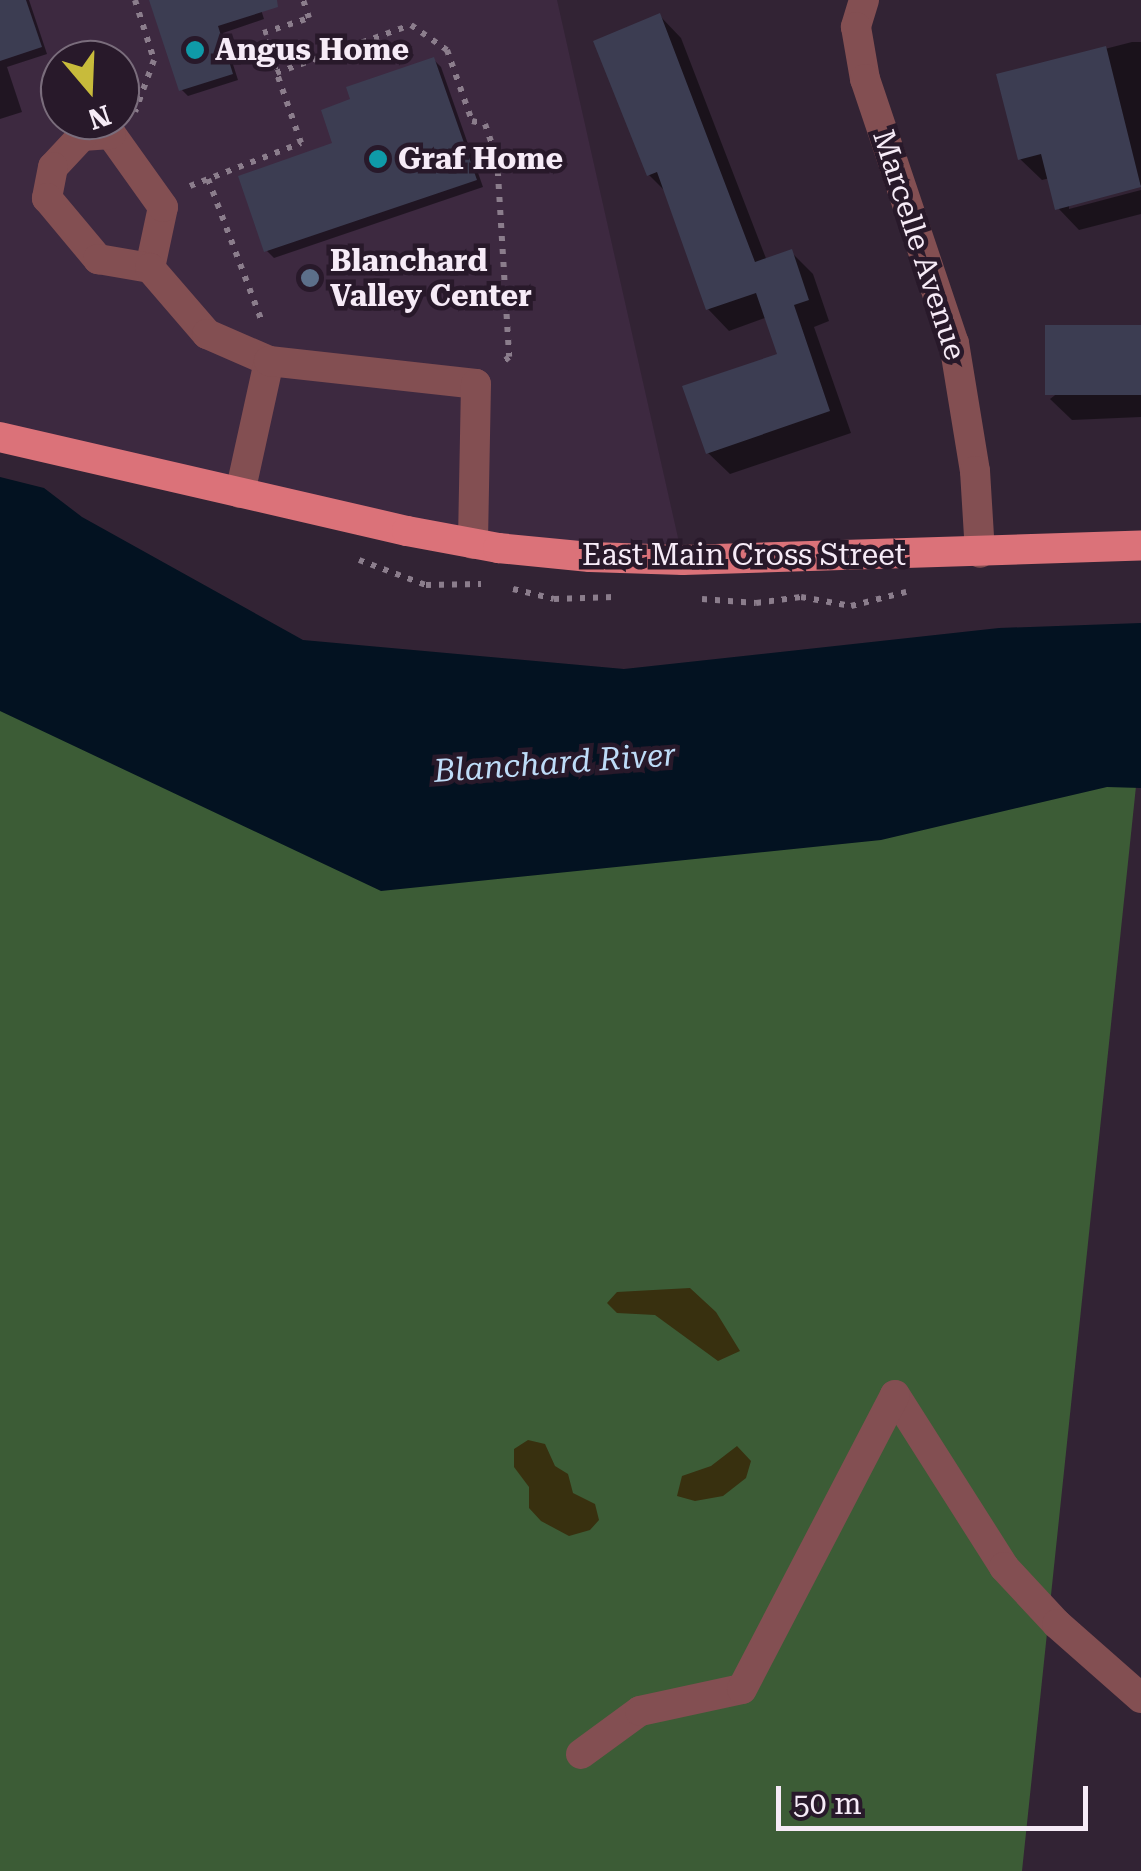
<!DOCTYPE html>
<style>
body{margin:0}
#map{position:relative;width:1141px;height:1871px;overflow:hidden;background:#322334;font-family:"Roboto Serif",serif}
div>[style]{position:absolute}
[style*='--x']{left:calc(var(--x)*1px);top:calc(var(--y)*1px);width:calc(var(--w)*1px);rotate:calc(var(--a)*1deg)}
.built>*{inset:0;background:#3d2940}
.green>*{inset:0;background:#3c5c36;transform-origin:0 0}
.sand>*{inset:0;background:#38300f}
.water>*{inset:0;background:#031221}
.shadow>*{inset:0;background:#0007}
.building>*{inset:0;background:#3c3d52;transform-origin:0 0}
.path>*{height:6px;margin-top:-3px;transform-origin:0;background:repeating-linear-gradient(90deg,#8b7d8c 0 5px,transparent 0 13px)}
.minor>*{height:30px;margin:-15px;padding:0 15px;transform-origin:15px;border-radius:15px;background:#834f52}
.major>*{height:30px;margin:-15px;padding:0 15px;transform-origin:15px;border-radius:15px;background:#db7279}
.dots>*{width:28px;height:28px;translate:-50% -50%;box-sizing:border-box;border:5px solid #28192a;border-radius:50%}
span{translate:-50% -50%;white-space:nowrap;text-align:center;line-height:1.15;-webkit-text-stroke:9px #28192a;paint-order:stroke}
.poi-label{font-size:30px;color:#f6ebf7;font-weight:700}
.left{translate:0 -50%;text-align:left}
.street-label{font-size:30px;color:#f6ebf7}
.water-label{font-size:32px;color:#bedcf8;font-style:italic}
.north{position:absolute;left:40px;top:40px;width:100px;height:100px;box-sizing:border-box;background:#28192a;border:2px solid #7a6d7c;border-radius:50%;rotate:161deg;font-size:28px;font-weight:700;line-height:40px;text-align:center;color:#f6ebf7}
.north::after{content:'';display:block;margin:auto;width:35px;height:45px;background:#c8bb3b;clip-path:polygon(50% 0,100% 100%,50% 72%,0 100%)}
.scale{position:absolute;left:776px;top:1786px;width:312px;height:45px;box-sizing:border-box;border:5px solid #f6ebf7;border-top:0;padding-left:12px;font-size:30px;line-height:35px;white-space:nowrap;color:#f6ebf7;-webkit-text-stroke:8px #28192a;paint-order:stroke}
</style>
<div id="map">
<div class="built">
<i style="clip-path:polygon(evenodd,0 0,557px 0,683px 560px,590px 557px,0 437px,0 0,60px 60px,120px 60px,120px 120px,60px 120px,60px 60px)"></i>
</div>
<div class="green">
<i style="left:0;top:612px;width:1148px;height:1259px;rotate:6deg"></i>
</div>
<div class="sand">
<i style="clip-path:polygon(690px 1288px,716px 1312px,740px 1351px,718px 1361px,655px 1315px,617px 1313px,607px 1303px,617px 1292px)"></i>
<i style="clip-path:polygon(528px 1440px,545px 1444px,555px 1466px,568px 1474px,573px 1493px,595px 1504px,599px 1520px,590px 1530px,569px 1536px,541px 1521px,529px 1508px,529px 1487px,514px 1467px,514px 1449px)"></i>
<i style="clip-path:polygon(737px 1446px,751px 1461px,746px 1478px,723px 1496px,695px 1501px,677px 1496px,682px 1476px,711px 1466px)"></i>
</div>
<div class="water">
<i style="clip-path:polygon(0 477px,44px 488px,82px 517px,303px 640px,624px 669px,999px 628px,1141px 623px,1141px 788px,1107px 787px,881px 840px,381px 891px,0 711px)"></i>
</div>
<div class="shadow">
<i style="clip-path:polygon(0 0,29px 0,47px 54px,7px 67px,22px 112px,0 119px)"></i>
<i style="clip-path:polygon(152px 0,258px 0,264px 19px,223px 33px,238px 80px,188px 96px,181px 89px)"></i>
<i style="clip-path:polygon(660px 16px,681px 38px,767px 261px,791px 252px,813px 274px,829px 321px,814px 327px,851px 433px,730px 474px,708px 453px,780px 355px,765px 318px,729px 331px,708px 309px,667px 193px,649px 175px)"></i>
<i style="clip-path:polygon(1132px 42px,1141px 42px,1141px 185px,1069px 204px,1069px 209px,1141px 190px,1141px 214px,1079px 230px,1058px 208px,1050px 178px,1042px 180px,1020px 159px,999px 76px)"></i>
<i style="clip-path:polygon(434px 60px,441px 67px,483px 187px,274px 258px,267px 251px,336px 144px)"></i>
<i style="clip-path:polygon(1141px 328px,1141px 417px,1072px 420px,1050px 399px)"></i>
</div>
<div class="building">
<i style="clip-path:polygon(0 0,26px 0,42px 47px,0 61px)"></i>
<i style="clip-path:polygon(149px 0,277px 0,278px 7px,218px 26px,233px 74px,179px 91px)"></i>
<i style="clip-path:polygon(660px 13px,755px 262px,792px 249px,809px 300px,794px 305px,830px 411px,706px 454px,682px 386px,777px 354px,756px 293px,706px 310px,657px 172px,647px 176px,593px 41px)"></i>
<i style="clip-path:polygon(1106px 46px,1141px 187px,1055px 210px,1041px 154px,1018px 160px,996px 74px)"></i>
<i style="clip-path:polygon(434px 57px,477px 180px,264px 252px,238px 176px,332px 143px,321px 110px,350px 99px,346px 87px)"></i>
<i style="left:1141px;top:325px;width:70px;height:96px;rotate:90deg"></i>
</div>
<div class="path">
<i style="--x:135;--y:0;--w:63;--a:72.4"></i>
<i style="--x:154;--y:60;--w:55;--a:110.1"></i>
<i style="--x:276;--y:73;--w:143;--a:-19.6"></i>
<i style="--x:411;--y:25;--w:44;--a:34.8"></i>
<i style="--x:447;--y:50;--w:75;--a:70.6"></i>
<i style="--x:472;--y:121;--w:13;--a:13"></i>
<i style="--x:485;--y:124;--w:36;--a:71"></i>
<i style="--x:497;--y:158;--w:199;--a:86.5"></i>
<i style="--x:509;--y:357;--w:11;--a:139"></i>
<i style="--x:208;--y:179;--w:153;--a:69.3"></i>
<i style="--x:190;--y:186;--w:119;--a:-21.2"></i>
<i style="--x:301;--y:143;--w:116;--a:-109.1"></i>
<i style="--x:263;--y:33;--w:48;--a:-18.1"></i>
<i style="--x:309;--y:18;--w:19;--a:-108"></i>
<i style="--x:359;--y:560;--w:72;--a:20.5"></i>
<i style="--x:426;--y:585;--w:55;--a:-1"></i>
<i style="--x:513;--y:589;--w:42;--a:13.7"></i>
<i style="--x:554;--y:599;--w:60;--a:-1.9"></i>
<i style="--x:702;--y:599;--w:54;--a:4.2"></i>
<i style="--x:756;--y:603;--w:45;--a:-7.6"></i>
<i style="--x:801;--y:597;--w:51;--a:10.2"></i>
<i style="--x:851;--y:606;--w:57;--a:-14.3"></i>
</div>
<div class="minor">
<i style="--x:864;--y:0;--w:28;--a:107"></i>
<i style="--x:856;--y:27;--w:53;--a:80.2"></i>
<i style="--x:865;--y:79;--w:279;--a:71.4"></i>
<i style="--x:954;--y:343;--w:130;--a:80.7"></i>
<i style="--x:975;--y:471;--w:82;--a:86.5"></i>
<i style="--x:150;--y:268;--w:62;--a:-78"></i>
<i style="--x:163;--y:207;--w:90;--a:-125.5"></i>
<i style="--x:111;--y:134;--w:29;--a:176"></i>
<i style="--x:82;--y:136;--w:42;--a:133.1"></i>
<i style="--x:53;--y:167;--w:32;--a:101"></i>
<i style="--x:47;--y:198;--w:80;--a:50.1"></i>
<i style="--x:98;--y:259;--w:53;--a:9.8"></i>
<i style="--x:150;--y:268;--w:87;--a:49.2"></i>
<i style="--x:207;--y:334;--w:68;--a:23.5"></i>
<i style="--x:240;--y:493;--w:135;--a:-77.6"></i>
<i style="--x:269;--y:361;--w:208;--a:6.3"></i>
<i style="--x:476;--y:384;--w:160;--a:91.1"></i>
<i style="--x:895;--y:1395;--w:204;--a:57.6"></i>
<i style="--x:1004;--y:1567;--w:78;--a:47.1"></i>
<i style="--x:1057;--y:1624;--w:112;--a:41.4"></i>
<i style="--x:581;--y:1754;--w:73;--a:-36.1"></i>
<i style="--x:640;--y:1711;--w:104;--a:-12.2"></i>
<i style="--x:742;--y:1689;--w:331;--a:-62.5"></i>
</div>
<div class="major">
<i style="--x:0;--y:437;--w:418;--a:13"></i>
<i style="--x:407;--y:531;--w:93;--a:10.6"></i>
<i style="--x:498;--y:548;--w:92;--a:5.6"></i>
<i style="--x:590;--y:557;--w:93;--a:1.8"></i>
<i style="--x:683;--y:560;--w:458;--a:-1.8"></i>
</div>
<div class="dots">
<i style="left:195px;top:50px;background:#0f9aa8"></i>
<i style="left:378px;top:159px;background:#0f9aa8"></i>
<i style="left:310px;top:278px;background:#5c6f8a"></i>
</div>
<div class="poi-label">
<span class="left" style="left:215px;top:50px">Angus Home</span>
<span class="left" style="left:398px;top:159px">Graf Home</span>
<span class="left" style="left:330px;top:278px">Blanchard<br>Valley Center</span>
</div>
<div class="street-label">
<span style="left:919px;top:245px;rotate:72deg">Marcelle Avenue</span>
<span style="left:744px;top:555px">East Main Cross Street</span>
</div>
<div class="water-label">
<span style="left:555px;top:763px;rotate:-4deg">Blanchard River</span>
</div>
<div class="north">N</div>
<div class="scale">50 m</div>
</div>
